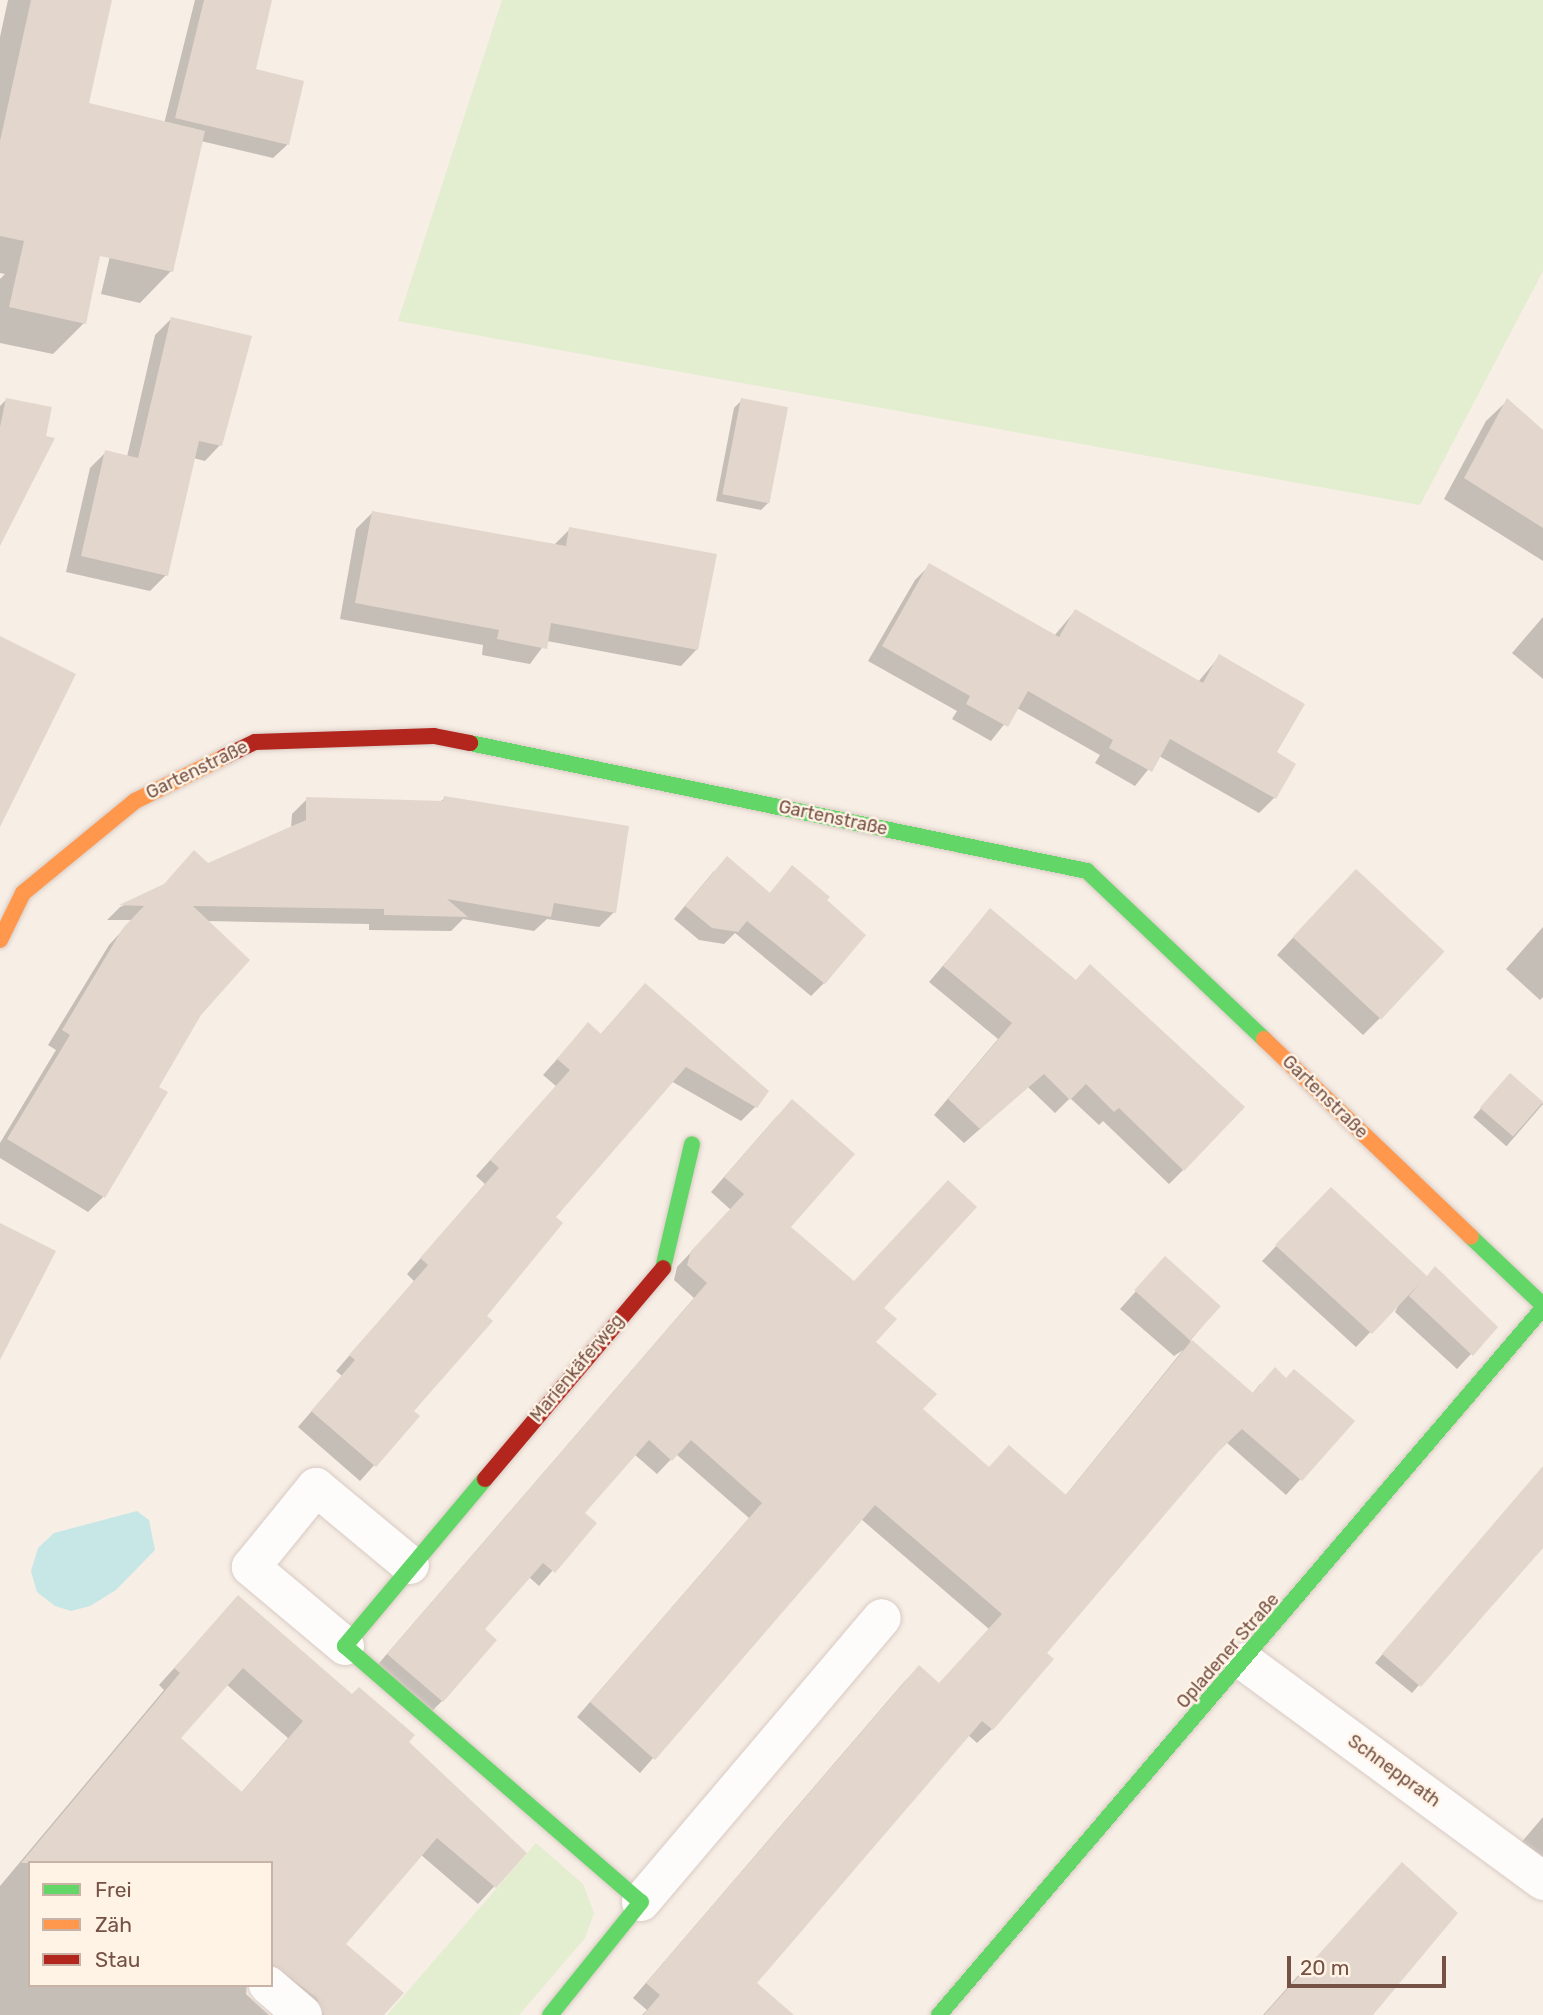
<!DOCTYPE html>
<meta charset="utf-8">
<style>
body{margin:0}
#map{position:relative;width:1543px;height:2015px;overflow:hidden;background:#f7eee5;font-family:Rubik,sans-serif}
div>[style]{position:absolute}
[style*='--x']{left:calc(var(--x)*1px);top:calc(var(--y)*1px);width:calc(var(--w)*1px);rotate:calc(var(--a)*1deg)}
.green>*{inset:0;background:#e3edcf}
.water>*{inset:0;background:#c7e7e7}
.shadow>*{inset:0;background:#0003;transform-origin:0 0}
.building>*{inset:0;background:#e3d6cd;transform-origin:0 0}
.roads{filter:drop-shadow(0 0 2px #d8cbc4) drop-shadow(0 0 2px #d8cbc4)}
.street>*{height:38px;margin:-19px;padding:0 19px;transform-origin:19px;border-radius:19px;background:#fefcfb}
.fast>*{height:16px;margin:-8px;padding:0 8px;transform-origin:8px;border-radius:8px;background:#63d668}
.slow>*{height:16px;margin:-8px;padding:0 8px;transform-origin:8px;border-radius:8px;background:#ff974d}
.jam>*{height:16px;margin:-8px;padding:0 8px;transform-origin:8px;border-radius:8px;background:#b3261e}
span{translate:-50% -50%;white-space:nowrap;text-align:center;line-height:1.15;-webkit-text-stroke:5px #fff3e6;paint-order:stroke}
.street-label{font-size:18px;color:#755245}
.legend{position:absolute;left:28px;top:1861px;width:245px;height:126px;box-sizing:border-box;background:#fff3e6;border:2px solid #c8b3a6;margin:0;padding:9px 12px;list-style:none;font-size:21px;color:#755245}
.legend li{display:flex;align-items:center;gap:14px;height:35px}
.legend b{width:35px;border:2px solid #c8b3a6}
.scale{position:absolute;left:1287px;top:1956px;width:159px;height:32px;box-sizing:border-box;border:4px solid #755245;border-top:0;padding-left:9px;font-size:21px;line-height:24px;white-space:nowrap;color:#755245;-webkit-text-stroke:5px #fff3e6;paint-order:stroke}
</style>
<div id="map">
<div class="green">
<i style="clip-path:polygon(502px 0,1543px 0,1543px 271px,1420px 505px,398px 321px)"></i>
<i style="clip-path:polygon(536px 1843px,583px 1884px,594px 1913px,585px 1938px,519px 2015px,387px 2015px)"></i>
</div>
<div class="water">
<i style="clip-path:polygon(137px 1511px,149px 1520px,155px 1550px,116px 1590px,90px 1606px,71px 1611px,55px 1606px,37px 1592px,31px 1571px,38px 1548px,54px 1533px)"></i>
</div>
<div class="shadow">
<i style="clip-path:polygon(8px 0,110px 0,55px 247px,84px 323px,53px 354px,0 343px,0 279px,5px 274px,0 273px,0 37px)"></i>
<i style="clip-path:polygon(195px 0,271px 0,254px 71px,302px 82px,287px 145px,273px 158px,201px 141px,171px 271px,140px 303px,101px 294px,134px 155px,164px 124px)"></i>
<i style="clip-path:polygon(171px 319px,250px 337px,220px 445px,205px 461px,193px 458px,166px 575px,150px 591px,66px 572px,90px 468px,106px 452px,127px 457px,155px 335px)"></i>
<i style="clip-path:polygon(6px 400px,0 542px,0 406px)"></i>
<i style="clip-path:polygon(742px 400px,769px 502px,761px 510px,716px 501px,734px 408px)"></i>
<i style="clip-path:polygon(1507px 401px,1543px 433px,1543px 561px,1444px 499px,1486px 421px)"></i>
<i style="clip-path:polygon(372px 513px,553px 546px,570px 529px,697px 649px,681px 666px,547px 641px,530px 664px,482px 655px,483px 645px,340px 619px,356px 529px)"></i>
<i style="clip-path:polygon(930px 565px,1054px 636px,1075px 611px,1198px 682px,1219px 657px,1274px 753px,1294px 764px,1274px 798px,1259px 813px,1159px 756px,1135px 786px,1095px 763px,1100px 755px,1017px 708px,991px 741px,952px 719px,957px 711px,868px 661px,915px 580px)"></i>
<i style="clip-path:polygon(1543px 617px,1543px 679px,1512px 653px)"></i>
<i style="clip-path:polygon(445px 798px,614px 912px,599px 927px,547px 919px,534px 931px,463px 919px,451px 931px,369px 930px,369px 924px,206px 921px,200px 1014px,156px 1087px,103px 1197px,88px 1212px,0 1158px,0 1143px,56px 1050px,48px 1045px,109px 945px,132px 920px,107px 920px,120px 907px,291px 829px,292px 814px,307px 799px,440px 802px)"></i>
<i style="clip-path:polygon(792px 868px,825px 900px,824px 983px,811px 996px,735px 933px,724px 944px,699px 940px,674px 919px,714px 871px,769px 894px)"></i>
<i style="clip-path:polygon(1339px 888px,1380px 1018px,1363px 1035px,1277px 955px)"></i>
<i style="clip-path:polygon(990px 911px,1075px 982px,1183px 1170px,1169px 1184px,1103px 1121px,1099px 1125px,1070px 1098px,1055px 1113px,1028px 1087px,964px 1143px,934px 1115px,998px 1039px,929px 982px)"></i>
<i style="clip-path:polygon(1543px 927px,1543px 997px,1540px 1000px,1506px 969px)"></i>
<i style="clip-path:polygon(630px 1001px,756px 1106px,741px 1121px,671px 1081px,554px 1218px,411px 1411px,417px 1417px,360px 1481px,298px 1427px,342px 1376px,336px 1371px,414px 1281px,407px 1274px,485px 1184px,476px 1176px,556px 1086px,543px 1075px,588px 1024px,600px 1035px)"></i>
<i style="left:1510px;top:1075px;width:44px;height:56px;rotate:41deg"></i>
<i style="clip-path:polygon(778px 1115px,789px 1227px,882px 1308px,874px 1342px,921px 1410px,989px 1469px,1065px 1496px,1183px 1350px,1174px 1356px,1120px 1309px,1165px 1259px,1219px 1306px,1190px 1341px,1252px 1394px,1260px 1384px,1285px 1380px,1353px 1421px,1286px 1495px,1226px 1442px,1045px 1653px,992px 1729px,977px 1743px,968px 1735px,755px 1983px,759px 2015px,642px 2015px,647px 2010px,633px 1998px,904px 1682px,919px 1667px,938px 1685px,989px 1629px,861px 1519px,640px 1773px,577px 1717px,749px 1518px,676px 1454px,657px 1474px,634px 1454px,583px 1513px,594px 1523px,539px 1586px,529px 1577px,483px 1629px,442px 1701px,428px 1715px,374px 1669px,694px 1298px,674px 1280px,677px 1267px,731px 1210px,711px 1192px)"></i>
<i style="clip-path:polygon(1316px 1204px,1426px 1277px,1496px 1327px,1457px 1369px,1395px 1312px,1401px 1300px,1356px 1347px,1262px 1261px)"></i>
<i style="clip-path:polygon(1543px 1468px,1543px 1543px,1412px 1693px,1375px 1663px)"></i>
<i style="clip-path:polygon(evenodd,238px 1597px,406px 1742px,525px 1853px,478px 1904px,420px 1854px,344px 1944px,382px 2015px,301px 2015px,271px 1985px,271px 1863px,30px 1863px,30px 1985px,247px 1985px,246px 1994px,269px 2015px,0 2015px,0 1886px,164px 1690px,159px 1685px,238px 1597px,226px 1684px,288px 1738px,241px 1793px,179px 1738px,226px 1684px)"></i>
<i style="clip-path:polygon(1543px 1817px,1543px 1864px,1520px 1844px)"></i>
<i style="clip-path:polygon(1311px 1961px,1313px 1964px,1373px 2015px,1263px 2015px)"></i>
</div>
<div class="building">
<i style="clip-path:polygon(31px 0,112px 0,89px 103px,205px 131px,173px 272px,100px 256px,86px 324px,9px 307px,24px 241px,0 236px,0 141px)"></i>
<i style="clip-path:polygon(204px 0,272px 0,256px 69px,304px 81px,289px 145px,175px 118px)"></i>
<i style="clip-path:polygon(171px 317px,252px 336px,222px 446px,199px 441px,168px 576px,81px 556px,105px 450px,138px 458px)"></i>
<i style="clip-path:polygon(6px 398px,52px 407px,46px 436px,55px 438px,0 546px,0 427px)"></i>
<i style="left:741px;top:398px;width:48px;height:98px;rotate:11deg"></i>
<i style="clip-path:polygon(1507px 398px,1543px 430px,1543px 528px,1464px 478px)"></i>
<i style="clip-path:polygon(372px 511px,566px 546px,569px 527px,717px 554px,698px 650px,551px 623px,547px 649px,497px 639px,499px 630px,355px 603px)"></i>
<i style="clip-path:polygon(929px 563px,1059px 637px,1075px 609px,1203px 683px,1219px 654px,1305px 704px,1277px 752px,1296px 764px,1276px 799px,1170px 739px,1152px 772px,1109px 748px,1113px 740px,1028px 691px,1008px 727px,966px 704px,970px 696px,882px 646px)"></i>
<i style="clip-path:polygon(0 636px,76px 674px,0 827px)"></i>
<i style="clip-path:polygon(444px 796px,629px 826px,616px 913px,554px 903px,551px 917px,447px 899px,468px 917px,384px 915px,384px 909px,193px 906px,250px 960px,201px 1015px,159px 1087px,168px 1092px,105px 1198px,7px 1139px,70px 1035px,62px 1030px,123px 928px,144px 906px,119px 905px,164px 884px,194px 850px,208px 863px,306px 820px,306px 797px,443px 801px)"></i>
<i style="clip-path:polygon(727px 856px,770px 893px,792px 865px,830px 897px,827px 900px,866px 935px,825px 984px,747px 921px,756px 910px,738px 932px,712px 928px,685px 906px)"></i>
<i style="left:1356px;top:869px;width:121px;height:93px;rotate:43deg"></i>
<i style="clip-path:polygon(990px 908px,1076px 980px,1090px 964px,1245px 1107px,1184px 1171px,1119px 1108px,1114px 1112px,1086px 1084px,1070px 1100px,1044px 1074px,980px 1129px,948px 1099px,1012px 1023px,943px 966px)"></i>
<i style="clip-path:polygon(645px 983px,769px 1091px,757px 1108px,686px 1067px,556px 1217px,563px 1223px,487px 1316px,493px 1321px,414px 1411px,420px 1416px,376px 1467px,311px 1411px,355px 1360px,349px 1355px,428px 1265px,420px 1258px,499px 1168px,490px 1160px,570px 1070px,557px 1059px,588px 1022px,601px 1034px)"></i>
<i style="left:1510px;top:1073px;width:44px;height:46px;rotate:41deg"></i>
<i style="clip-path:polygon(792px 1099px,855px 1154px,791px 1227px,854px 1281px,948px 1180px,977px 1207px,884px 1308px,897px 1319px,876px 1342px,937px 1394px,923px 1409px,989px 1467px,1009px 1445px,1066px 1495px,1192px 1340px,1253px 1393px,1275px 1367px,1286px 1378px,1294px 1369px,1355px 1421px,1302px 1481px,1242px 1429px,1218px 1452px,1047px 1653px,1054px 1659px,993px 1730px,982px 1721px,757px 1983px,794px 2015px,643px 2015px,660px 1995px,646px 1983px,919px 1665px,939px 1683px,1002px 1614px,875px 1505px,655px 1760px,590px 1702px,762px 1503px,691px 1440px,672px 1461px,649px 1440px,585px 1513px,597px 1523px,555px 1573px,543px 1563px,485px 1629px,497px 1640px,443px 1702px,387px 1654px,707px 1283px,687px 1265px,691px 1251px,744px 1194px,724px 1177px)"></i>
<i style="clip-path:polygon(1331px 1187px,1427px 1276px,1435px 1266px,1498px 1327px,1473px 1356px,1409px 1296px,1420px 1283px,1372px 1334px,1275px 1245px)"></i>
<i style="clip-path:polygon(0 1223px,56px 1251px,0 1360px)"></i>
<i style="left:1165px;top:1256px;width:75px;height:46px;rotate:42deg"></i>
<i style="clip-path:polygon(1543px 1466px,1543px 1548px,1421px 1687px,1382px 1654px)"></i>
<i style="clip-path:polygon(evenodd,238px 1595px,352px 1694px,359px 1687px,415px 1735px,409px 1742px,527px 1853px,496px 1888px,437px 1838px,408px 1872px,346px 1944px,404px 1993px,384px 2015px,324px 2015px,317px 1998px,271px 1963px,271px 1863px,21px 1863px,180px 1673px,174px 1668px,238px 1595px,243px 1668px,303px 1721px,242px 1792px,181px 1738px,243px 1668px)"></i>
<i style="clip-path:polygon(1402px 1862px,1458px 1913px,1373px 2015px,1264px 2015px)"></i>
</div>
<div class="roads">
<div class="street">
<i style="--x:345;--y:1646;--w:123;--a:-140"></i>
<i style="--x:251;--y:1567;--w:103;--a:-50.9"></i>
<i style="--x:316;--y:1487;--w:122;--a:39.7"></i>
<i style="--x:1245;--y:1662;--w:370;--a:36.3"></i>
<i style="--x:641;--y:1902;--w:372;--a:-49.7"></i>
<i style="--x:268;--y:1985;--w:46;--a:40.6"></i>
</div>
<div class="fast">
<i style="--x:470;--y:743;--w:630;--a:11.72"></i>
<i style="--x:1087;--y:871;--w:244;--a:43.5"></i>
<i style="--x:1471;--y:1237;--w:99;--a:43.4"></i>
<i style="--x:663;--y:1268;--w:127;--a:-76.8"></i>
<i style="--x:485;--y:1479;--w:218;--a:130"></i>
<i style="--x:345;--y:1646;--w:391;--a:40.9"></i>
<i style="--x:641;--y:1902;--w:145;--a:128.8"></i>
<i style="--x:939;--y:2015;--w:930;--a:-49.49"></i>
</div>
<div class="slow">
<i style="--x:0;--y:940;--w:52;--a:-63.9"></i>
<i style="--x:23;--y:893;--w:145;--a:-39.4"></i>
<i style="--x:135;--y:801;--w:99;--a:-26.3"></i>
<i style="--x:1264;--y:1039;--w:286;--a:43.7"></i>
</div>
<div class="jam">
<i style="--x:224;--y:757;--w:34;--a:-26"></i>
<i style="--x:255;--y:742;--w:179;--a:-1.9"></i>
<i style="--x:434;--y:736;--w:37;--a:11"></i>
<i style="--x:485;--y:1479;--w:276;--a:-49.8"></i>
</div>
</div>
<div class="street-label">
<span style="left:197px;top:770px;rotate:-26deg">Gartenstraße</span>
<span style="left:833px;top:818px;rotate:12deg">Gartenstraße</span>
<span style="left:1325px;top:1097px;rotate:44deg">Gartenstraße</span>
<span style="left:577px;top:1368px;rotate:-50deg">Marienkäferweg</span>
<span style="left:1228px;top:1651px;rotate:-49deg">Opladener Straße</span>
<span style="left:1394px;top:1771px;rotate:36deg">Schnepprath</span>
</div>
<ul class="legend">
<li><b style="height:9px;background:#63d668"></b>Frei</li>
<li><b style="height:9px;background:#ff974d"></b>Zäh</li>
<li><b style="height:9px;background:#b3261e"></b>Stau</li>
</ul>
<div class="scale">20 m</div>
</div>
